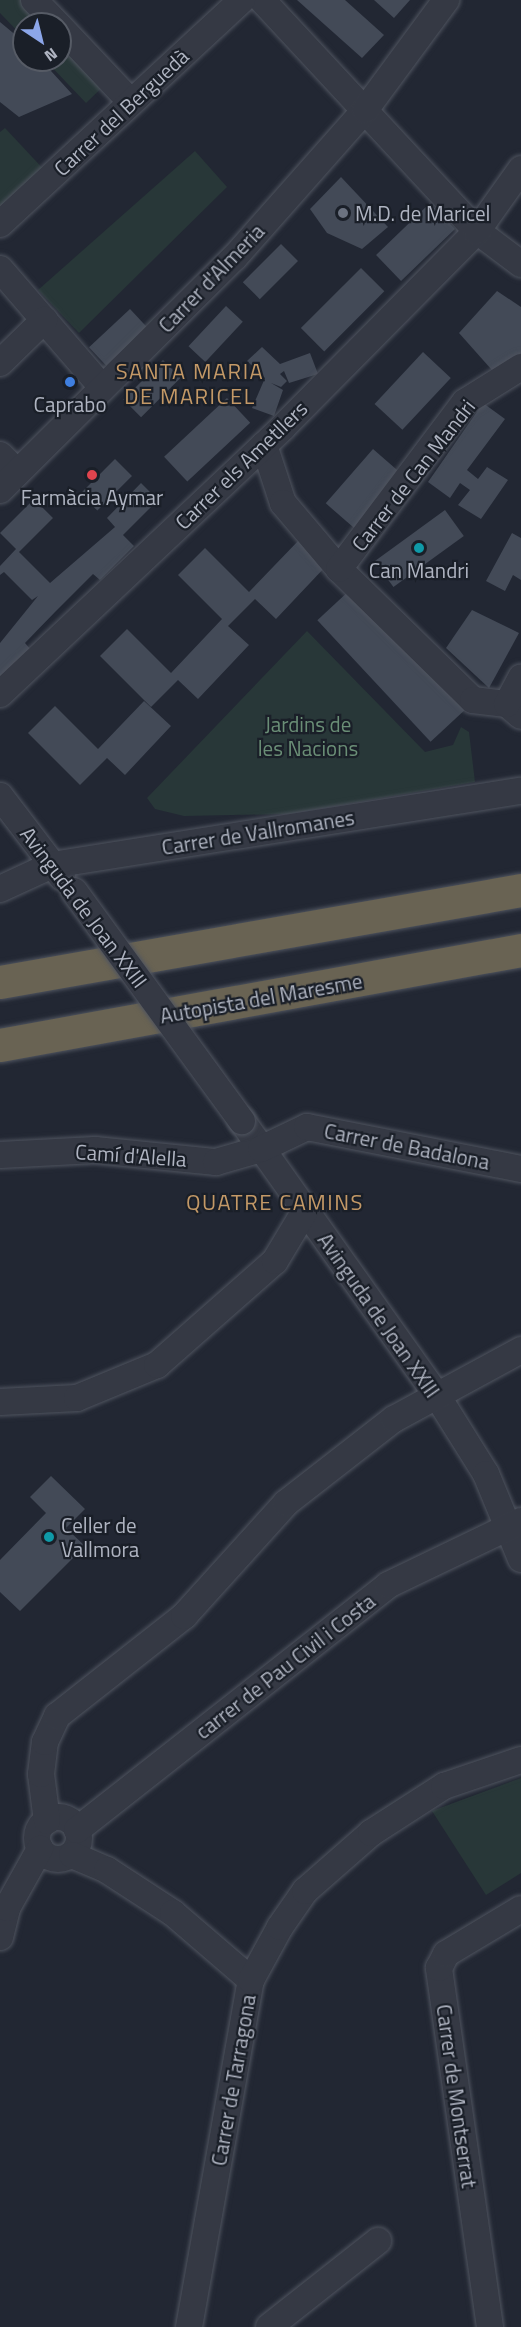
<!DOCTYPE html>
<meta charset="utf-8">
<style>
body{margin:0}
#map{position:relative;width:521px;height:2327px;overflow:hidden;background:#222733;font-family:"Titillium Web",sans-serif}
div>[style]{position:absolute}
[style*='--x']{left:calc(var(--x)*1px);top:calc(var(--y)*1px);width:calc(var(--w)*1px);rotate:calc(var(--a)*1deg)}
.green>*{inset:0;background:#283738}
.building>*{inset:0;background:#434a57;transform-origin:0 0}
.roads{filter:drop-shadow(0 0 2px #4f545f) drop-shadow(0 0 2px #4f545f)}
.minor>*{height:26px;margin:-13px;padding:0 13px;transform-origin:13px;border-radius:13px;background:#353944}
.minor>.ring{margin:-13px;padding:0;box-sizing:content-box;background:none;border:26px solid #353944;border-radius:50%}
.highway>*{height:33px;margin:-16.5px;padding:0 16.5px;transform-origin:16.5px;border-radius:16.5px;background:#696353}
.bridges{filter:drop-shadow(0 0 2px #4f545f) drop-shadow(0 0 2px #4f545f)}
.minor-bridge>*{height:26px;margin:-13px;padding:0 13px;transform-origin:13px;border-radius:13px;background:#353944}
.dots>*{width:16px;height:16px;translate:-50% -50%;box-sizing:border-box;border:3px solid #1a1f28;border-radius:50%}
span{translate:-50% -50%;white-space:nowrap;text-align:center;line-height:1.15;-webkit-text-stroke:4.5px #1a1f28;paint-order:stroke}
.street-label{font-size:21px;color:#afb4c1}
.poi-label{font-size:21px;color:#afb4c1}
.left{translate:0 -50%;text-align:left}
.park-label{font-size:21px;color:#6a8e76}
.neighbourhood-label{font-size:22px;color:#c49967;letter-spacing:1.5px}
.north{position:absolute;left:12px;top:12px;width:60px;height:60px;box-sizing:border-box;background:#1a1f28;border:2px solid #565b65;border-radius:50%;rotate:145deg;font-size:16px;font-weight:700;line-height:24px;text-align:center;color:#afb4c1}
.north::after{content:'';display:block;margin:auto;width:21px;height:27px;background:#8ca6e9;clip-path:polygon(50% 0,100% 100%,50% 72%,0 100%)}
</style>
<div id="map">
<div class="green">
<i style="clip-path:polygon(0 0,34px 0,57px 24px,24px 24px,24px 38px,0 13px)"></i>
<i style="clip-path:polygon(60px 27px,110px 80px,86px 103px,45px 60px,60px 60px)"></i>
<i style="clip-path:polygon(5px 128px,49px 175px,0 220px,0 132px)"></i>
<i style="clip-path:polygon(195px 151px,227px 187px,79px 333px,38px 290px)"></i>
<i style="clip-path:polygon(307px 631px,425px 752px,453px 745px,461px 727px,469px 732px,475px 782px,288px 814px,184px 816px,155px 809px,147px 798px)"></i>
<i style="clip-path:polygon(521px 1778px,521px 1873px,486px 1895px,432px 1811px)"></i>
</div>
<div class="building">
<i style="clip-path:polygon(297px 0,345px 0,384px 35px,362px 58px)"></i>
<i style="clip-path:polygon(374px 0,410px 0,394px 18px)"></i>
<i style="clip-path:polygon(0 22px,24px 42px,24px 60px,41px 60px,72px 94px,19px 117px,0 102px)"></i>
<i style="clip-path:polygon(341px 177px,388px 227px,362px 249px,327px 233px,310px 209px)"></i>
<i style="left:430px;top:203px;width:36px;height:75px;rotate:46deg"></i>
<i style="left:281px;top:244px;width:24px;height:54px;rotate:45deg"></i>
<i style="left:361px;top:268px;width:33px;height:85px;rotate:45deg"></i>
<i style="clip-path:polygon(497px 291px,521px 307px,521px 353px,499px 378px,459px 333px)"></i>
<i style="left:226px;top:306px;width:23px;height:55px;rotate:43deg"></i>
<i style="left:130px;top:309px;width:25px;height:56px;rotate:47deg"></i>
<i style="clip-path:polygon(262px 347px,280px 364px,310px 353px,318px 374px,289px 383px,284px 371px,280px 374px,287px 381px,281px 387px,271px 383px,283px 390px,274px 416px,252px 408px,265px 378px,247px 361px)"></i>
<i style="left:423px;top:352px;width:38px;height:71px;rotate:43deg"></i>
<i style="left:163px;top:360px;width:25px;height:56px;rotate:45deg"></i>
<i style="left:227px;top:398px;width:34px;height:86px;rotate:47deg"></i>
<i style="clip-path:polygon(483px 403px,505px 419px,467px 470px,478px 479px,487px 467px,508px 480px,481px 519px,458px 505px,470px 490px,460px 483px,450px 498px,428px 482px)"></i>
<i style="left:373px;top:449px;width:38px;height:72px;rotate:41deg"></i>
<i style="left:115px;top:459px;width:24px;height:49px;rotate:45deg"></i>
<i style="clip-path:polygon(141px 483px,158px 500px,123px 535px,134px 546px,100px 580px,93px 574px,55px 612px,25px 643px,31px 650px,0 681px,0 643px,38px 596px,32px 600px,4px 572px,0 575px,0 566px,16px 549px,0 533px,34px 499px,53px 518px,19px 552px,50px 583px,115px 527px,107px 518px)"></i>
<i style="left:445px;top:510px;width:32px;height:87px;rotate:54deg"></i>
<i style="clip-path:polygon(512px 533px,521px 538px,521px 580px,513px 575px,505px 591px,486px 581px)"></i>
<i style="clip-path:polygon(299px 540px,327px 565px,276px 619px,255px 599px,228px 626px,249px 645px,198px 699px,178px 680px,151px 707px,100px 656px,127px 629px,171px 673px,222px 619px,178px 575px,205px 548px,249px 592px)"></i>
<i style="left:351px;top:589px;width:166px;height:46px;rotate:47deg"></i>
<i style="clip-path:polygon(472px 610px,519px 633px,489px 688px,446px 648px)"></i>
<i style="clip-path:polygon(144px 701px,171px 726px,125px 775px,107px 758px,80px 785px,28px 733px,55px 706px,98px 749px)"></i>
<i style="clip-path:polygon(51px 1476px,85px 1509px,66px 1528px,85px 1546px,20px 1611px,0 1592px,0 1560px,46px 1513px,30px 1497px)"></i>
</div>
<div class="roads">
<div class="minor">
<i style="--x:34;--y:0;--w:33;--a:46"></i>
<i style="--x:262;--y:0;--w:316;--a:47.1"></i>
<i style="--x:477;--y:231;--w:55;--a:36.9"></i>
<i style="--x:60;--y:27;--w:103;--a:46.6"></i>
<i style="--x:0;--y:224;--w:330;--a:-42.8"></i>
<i style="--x:0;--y:269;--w:156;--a:49.2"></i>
<i style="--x:0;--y:363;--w:62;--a:-44.3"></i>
<i style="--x:264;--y:445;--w:61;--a:71.9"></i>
<i style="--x:283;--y:503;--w:87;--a:49.7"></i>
<i style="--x:339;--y:569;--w:187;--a:44.4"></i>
<i style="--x:473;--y:700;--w:34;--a:7"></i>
<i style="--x:507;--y:704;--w:18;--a:41"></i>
<i style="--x:0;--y:455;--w:24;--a:45"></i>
<i style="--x:0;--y:490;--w:331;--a:-44.8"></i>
<i style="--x:235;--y:257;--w:196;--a:-48.5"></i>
<i style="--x:365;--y:110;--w:137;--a:-53.6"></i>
<i style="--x:339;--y:569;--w:209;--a:-53"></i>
<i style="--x:465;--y:402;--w:66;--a:-32"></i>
<i style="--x:0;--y:694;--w:389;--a:-43.3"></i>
<i style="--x:283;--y:427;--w:276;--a:-45.3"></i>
<i style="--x:477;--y:231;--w:76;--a:-54.6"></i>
<i style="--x:507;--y:704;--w:30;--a:-62"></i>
<i style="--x:0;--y:796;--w:102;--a:52.6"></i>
<i style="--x:0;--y:889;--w:57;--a:-24.8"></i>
<i style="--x:52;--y:865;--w:475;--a:-9"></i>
<i style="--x:242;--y:1121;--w:335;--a:54.6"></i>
<i style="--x:436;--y:1394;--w:94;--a:58"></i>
<i style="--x:486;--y:1474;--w:92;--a:67.6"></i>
<i style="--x:0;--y:1155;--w:95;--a:-3"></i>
<i style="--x:95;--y:1150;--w:122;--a:5.7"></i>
<i style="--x:216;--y:1162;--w:47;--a:-16.1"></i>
<i style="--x:261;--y:1149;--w:51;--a:-25.6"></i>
<i style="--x:307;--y:1127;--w:218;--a:11.1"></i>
<i style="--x:0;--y:1402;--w:77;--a:-3"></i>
<i style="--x:77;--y:1398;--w:87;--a:-22.4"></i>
<i style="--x:157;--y:1365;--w:157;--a:-41.4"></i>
<i style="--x:275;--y:1261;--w:58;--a:-59"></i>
<i class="ring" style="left:37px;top:1817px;width:16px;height:16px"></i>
<i style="--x:47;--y:1821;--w:47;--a:-97.3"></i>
<i style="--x:41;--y:1774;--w:32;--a:-83"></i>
<i style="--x:45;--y:1742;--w:29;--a:-65"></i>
<i style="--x:57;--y:1716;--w:162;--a:-38.2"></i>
<i style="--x:184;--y:1616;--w:152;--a:-47.9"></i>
<i style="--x:286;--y:1503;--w:137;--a:-37.9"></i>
<i style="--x:394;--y:1419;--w:145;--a:-28.5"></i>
<i style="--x:77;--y:1830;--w:396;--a:-38.2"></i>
<i style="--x:388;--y:1585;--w:148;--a:-25.7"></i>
<i style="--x:72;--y:1855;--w:38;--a:23"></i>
<i style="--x:107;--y:1870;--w:79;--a:33.1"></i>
<i style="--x:173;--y:1913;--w:103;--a:40.7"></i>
<i style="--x:0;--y:1937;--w:30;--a:-76"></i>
<i style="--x:7;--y:1908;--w:68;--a:-60.8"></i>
<i style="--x:189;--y:2327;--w:352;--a:-79.9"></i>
<i style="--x:251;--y:1980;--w:60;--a:-61.3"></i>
<i style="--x:280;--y:1927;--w:44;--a:-55.2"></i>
<i style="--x:305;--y:1891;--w:88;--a:-41.3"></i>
<i style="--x:371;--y:1833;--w:87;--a:-32.8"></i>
<i style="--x:444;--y:1786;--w:81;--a:-18.7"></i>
<i style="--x:269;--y:2327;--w:139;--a:-38.3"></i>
<i style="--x:490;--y:2327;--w:363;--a:-98.1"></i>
<i style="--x:439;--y:1968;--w:16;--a:-63"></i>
<i style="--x:446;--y:1954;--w:87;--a:-31"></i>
</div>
<div class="highway">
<i style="--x:0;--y:982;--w:529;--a:-10.01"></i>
<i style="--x:0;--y:1045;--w:530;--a:-10.33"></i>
</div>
</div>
<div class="bridges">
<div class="minor-bridge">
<i style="--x:74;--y:891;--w:285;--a:53.9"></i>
</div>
</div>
<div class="dots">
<i style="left:343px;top:213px;background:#6b7280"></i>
<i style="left:70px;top:382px;background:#3f7fe0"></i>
<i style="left:92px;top:475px;background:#e0444e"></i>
<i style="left:419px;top:548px;background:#0f9aa8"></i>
<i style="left:49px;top:1537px;background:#0f9aa8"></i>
</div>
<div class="street-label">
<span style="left:121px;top:112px;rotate:-43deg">Carrer del Berguedà</span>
<span style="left:211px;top:278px;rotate:-46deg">Carrer d'Almeria</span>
<span style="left:241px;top:465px;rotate:-44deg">Carrer els Ametllers</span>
<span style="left:413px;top:475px;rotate:-52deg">Carrer de Can Mandri</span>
<span style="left:258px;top:832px;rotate:-9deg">Carrer de Vallromanes</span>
<span style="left:84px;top:907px;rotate:53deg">Avinguda de Joan XXIII</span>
<span style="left:261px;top:998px;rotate:-10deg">Autopista del Maresme</span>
<span style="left:407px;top:1146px;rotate:11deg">Carrer de Badalona</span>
<span style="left:131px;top:1155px;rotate:4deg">Camí d'Alella</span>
<span style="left:379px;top:1315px;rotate:55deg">Avinguda de Joan XXIII</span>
<span style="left:285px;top:1666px;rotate:-38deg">carrer de Pau Civil i Costa</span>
<span style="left:233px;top:2080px;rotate:-80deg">Carrer de Tarragona</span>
<span style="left:457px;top:2096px;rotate:82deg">Carrer de Montserrat</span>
</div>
<div class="poi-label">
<span class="left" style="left:355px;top:213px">M.D. de Maricel</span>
<span style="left:70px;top:404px">Caprabo</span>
<span style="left:92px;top:497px">Farmàcia Aymar</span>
<span style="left:419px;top:570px">Can Mandri</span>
<span class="left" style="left:61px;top:1537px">Celler de<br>Vallmora</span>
</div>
<div class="park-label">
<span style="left:308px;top:736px">Jardins de<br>les Nacions</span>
</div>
<div class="neighbourhood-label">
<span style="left:190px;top:384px">SANTA MARIA<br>DE MARICEL</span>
<span style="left:275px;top:1203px">QUATRE CAMINS</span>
</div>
<div class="north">N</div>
</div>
